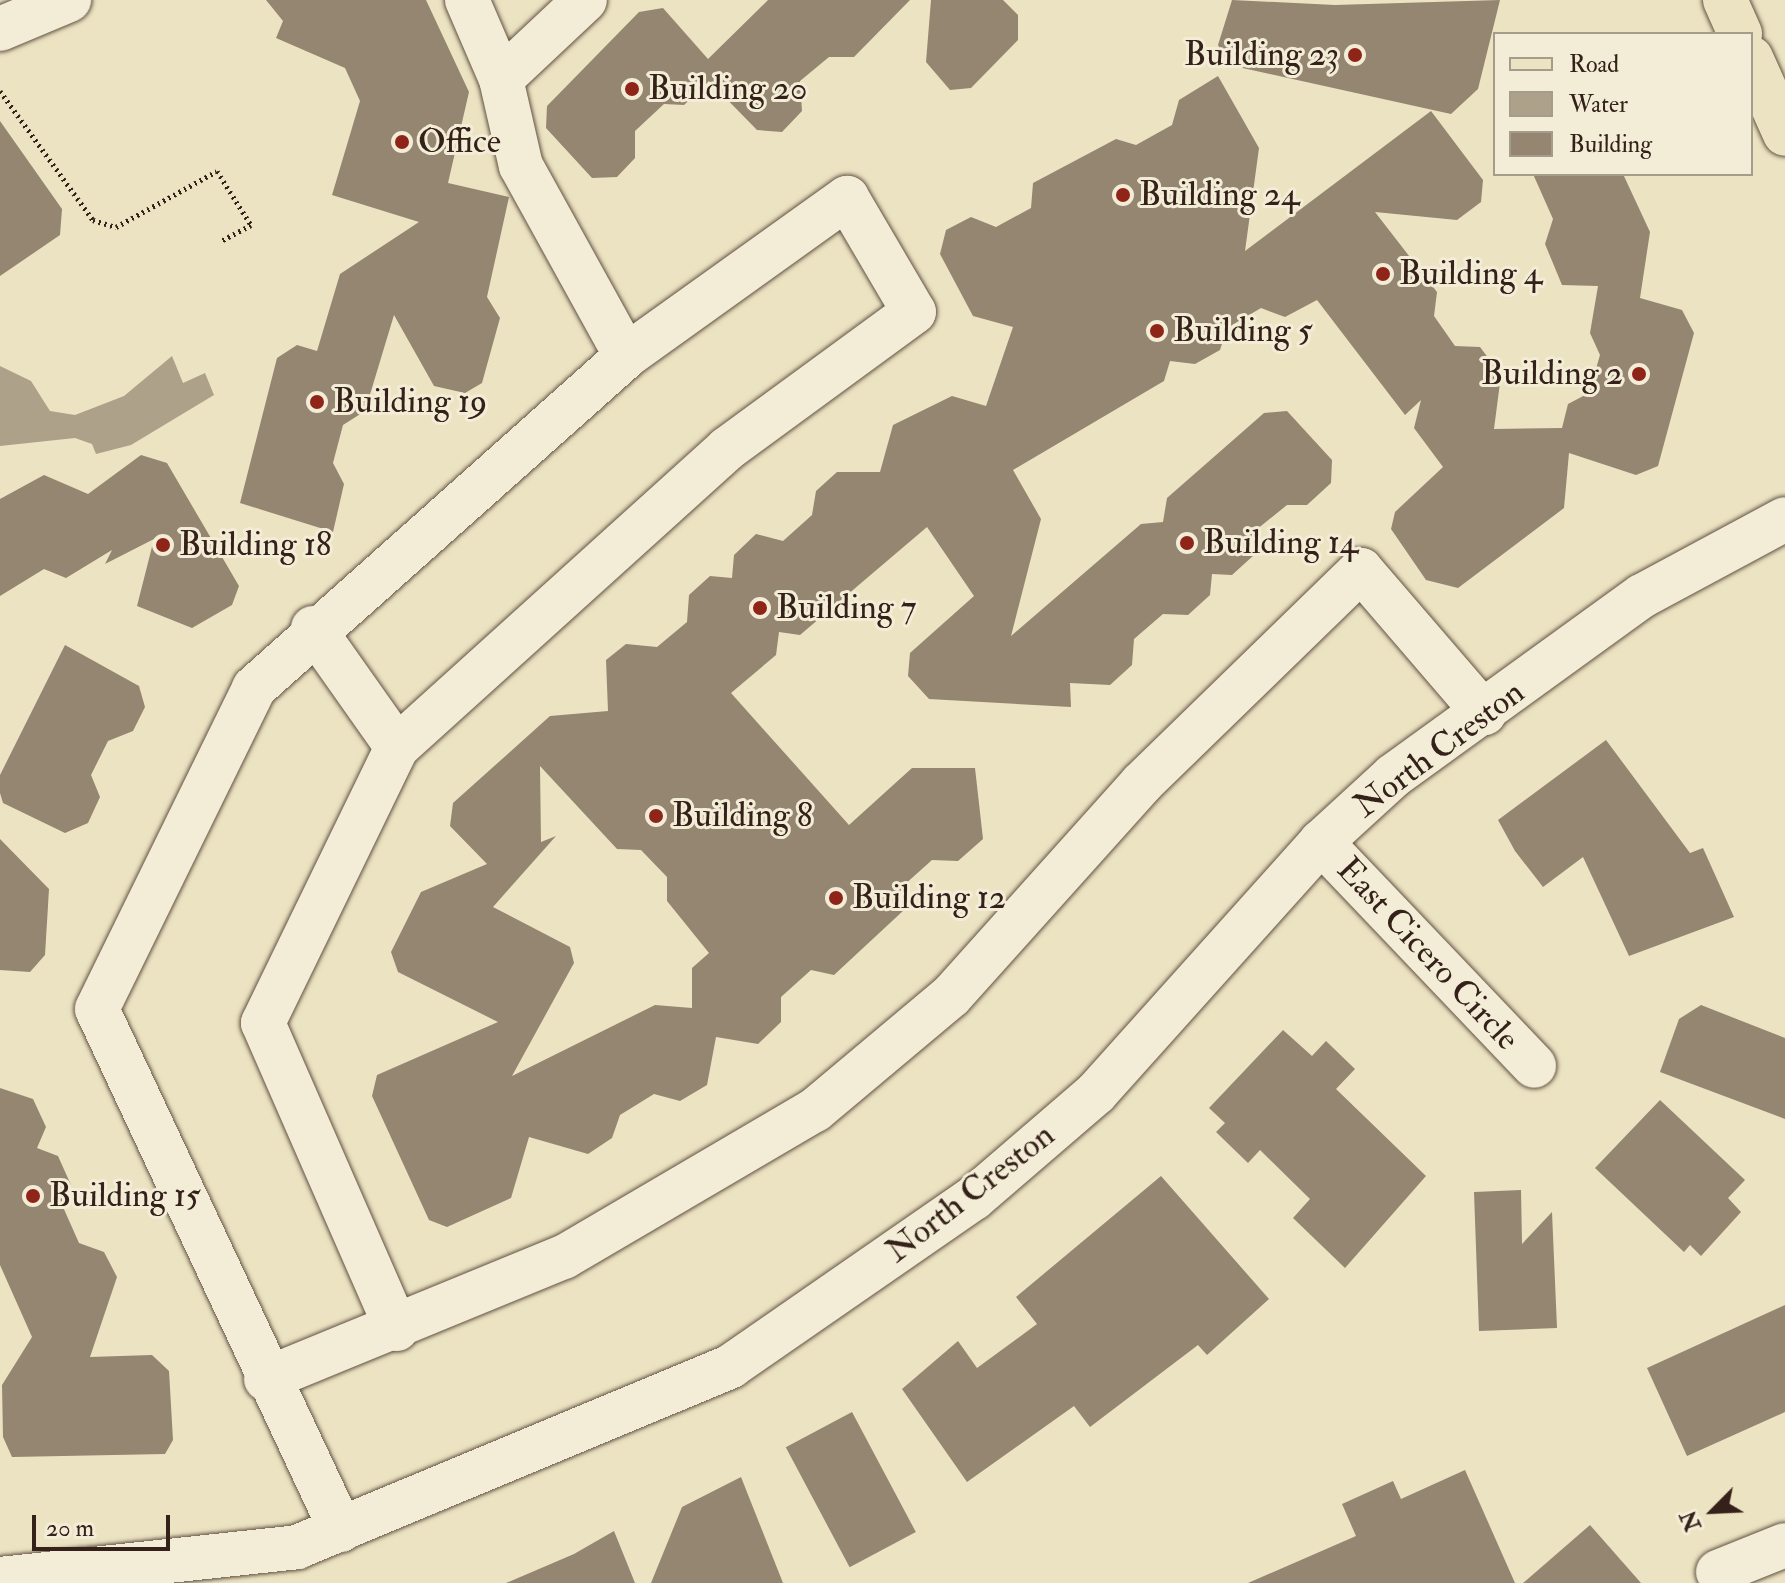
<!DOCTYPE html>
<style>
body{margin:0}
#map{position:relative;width:1785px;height:1583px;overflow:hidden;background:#ece3c2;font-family:"IM FELL Double Pica",serif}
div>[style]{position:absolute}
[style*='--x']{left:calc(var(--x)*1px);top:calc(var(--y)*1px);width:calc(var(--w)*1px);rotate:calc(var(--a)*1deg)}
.water>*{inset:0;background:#ada189}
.building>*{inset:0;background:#948671;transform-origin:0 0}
.path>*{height:5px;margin-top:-2.5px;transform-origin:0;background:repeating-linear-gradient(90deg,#342119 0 2px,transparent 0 6px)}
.roads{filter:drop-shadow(0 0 2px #625243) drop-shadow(0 0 2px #625243)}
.minor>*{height:44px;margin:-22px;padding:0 22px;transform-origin:22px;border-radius:22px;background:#f3edd7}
.major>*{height:44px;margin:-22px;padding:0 22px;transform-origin:22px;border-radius:22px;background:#ece3c2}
.dots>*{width:22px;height:22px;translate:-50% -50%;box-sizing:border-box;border:4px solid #f3edd7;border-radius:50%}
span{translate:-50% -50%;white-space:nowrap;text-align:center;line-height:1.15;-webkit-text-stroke:6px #f3edd7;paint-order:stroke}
.poi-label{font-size:34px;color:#342119}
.right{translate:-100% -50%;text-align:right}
.left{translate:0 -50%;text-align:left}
.street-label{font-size:34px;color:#342119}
.legend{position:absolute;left:1493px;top:32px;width:260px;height:144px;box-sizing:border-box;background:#f3edd7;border:2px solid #a79b8b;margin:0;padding:10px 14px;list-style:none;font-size:24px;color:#342119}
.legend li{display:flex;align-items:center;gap:16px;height:40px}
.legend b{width:40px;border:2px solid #a79b8b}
.north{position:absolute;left:1673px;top:1471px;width:80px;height:80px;-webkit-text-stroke:6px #f3edd7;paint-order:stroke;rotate:246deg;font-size:22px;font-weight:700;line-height:32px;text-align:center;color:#342119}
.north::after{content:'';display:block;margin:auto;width:28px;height:36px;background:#342119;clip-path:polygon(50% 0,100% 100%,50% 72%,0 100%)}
.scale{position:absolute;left:32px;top:1515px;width:138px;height:36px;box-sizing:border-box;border:4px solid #342119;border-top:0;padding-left:10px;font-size:24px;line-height:28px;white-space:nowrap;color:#342119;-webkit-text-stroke:6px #f3edd7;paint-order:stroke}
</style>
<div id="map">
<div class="water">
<i style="clip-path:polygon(172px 356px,183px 383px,205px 373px,214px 395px,131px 445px,96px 454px,92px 444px,75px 438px,0 446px,0 366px,31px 381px,50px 411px,75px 415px,124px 396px)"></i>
</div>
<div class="building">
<i style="clip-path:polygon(266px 0,426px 0,469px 92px,448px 183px,509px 197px,487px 297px,500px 318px,482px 383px,465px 393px,434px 386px,394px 315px,365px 411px,343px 425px,333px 463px,344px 484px,333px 532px,240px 503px,277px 358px,297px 345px,317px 351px,340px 274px,419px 222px,332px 195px,360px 101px,345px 68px,276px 38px,283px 21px)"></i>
<i style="clip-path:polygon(768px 0,910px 0,854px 57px,829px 57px,800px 81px,802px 111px,782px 132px,757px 130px,709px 81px,684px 105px,664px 104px,635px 131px,635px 158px,617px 177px,592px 178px,546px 128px,547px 106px,639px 12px,663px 8px,708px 59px)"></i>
<i style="clip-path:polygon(931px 0,1003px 0,1018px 15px,1018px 40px,971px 88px,950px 90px,926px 62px)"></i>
<i style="clip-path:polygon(1232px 0,1335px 5px,1500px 0,1478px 89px,1451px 114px,1229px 65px,1218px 45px)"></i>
<i style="clip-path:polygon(evenodd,1218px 76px,1259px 148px,1245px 251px,1431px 111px,1483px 180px,1481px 202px,1457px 220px,1375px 212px,1437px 292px,1434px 316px,1455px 346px,1480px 347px,1501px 375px,1494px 429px,1562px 428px,1568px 404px,1589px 393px,1600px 355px,1590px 333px,1598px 286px,1562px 285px,1545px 244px,1553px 219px,1533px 174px,1623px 174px,1650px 232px,1640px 298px,1682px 310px,1694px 333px,1658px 466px,1636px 475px,1569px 453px,1564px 508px,1458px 588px,1426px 580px,1391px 529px,1395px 512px,1443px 467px,1414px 428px,1421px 400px,1405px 415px,1317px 300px,1285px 317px,1261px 308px,1227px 328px,1220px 350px,1195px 364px,1170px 361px,1164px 381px,1013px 470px,1041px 519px,1011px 636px,1141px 524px,1163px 522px,1167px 498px,1264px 413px,1287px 411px,1332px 460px,1331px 483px,1307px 505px,1287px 505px,1256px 530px,1254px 555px,1232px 575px,1212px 574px,1210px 595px,1188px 615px,1163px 614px,1134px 639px,1132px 665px,1110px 685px,1070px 683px,1071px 707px,929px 699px,908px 676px,910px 653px,974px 596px,927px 527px,800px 635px,779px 632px,776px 655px,731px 693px,849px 825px,912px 768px,975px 768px,983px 839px,958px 861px,932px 860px,903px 886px,904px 910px,834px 975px,811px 970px,781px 997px,781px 1022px,758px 1044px,716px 1037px,707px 1085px,680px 1101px,654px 1094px,620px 1115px,612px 1138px,588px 1154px,529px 1137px,511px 1198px,447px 1227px,429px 1220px,372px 1096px,377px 1075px,498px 1022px,398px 972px,391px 952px,421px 892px,487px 864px,450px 826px,453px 803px,550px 716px,608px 711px,606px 660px,626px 644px,657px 647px,687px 622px,689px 595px,710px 576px,732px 578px,734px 555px,756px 534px,783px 541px,812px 515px,816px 491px,837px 472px,880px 472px,893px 425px,952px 396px,986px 406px,1013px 327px,973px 316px,940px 254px,946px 230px,971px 217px,996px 227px,1031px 208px,1033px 183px,1116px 139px,1136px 145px,1172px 125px,1179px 100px,1218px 76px,540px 766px,617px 849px,641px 850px,667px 877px,667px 901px,709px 953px,692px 968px,692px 1008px,655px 1005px,512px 1076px,574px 963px,570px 947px,493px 907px,556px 836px,541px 842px,540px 766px)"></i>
<i style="clip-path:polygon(0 121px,62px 209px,60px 235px,0 276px)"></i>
<i style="clip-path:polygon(141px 455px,167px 463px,239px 586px,232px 605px,192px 628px,137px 606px,154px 539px,105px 564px,112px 550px,66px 578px,44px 569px,0 596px,0 499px,44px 475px,88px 494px)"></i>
<i style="clip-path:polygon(65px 645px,139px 686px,145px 707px,133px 731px,108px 741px,91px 775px,100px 797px,88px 823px,65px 833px,3px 803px,0 793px,0 775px)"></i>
<i style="clip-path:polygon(1606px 740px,1690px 853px,1703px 848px,1734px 917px,1629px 956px,1583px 857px,1543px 887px,1515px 851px,1498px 820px)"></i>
<i style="clip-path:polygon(0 839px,49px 889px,45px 955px,30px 972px,0 970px)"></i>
<i style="clip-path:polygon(1701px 1005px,1785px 1038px,1785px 1119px,1660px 1072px,1679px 1019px)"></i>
<i style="clip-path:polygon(1283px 1030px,1312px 1056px,1326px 1041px,1355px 1069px,1336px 1089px,1426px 1176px,1345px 1268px,1293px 1218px,1310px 1199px,1260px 1150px,1248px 1163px,1216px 1132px,1225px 1123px,1209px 1108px)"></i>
<i style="clip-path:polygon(0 1088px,33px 1099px,46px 1127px,37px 1148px,58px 1156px,71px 1185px,63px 1207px,79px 1243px,104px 1252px,117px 1277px,90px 1357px,152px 1355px,169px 1371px,173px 1440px,165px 1454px,12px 1457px,3px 1437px,2px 1385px,32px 1337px,0 1265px)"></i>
<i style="clip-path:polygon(1660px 1100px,1745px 1180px,1728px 1198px,1741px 1212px,1701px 1256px,1690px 1245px,1684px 1252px,1595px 1168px)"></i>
<i style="clip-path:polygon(1161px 1176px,1269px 1299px,1207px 1355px,1198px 1345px,1090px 1427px,1074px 1406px,967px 1482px,902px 1389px,958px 1341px,977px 1368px,1037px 1324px,1016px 1297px)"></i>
<i style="clip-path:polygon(1521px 1190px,1522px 1244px,1552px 1212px,1557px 1328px,1479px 1331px,1474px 1192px)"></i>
<i style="clip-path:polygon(1785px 1305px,1785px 1412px,1687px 1456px,1647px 1368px)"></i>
<i style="left:852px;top:1412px;width:136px;height:75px;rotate:62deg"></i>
<i style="clip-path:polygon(1465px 1470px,1515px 1583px,1248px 1583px,1356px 1536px,1342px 1504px,1393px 1481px,1401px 1499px)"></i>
<i style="clip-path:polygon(741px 1477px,783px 1583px,651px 1583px,682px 1507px)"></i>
<i style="clip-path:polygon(1590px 1525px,1641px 1583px,1523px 1583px)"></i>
<i style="clip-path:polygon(614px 1531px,635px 1583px,506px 1583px,574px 1554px)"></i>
</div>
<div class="path">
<i style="--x:0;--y:91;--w:159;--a:54.2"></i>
<i style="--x:93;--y:220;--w:24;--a:17"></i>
<i style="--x:116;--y:227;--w:115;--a:-29"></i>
<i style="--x:217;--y:171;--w:64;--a:57.8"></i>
<i style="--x:251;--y:225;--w:34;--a:152"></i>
</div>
<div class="roads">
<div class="minor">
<i style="--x:467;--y:0;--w:86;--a:66.7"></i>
<i style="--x:501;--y:79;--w:89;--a:77.1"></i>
<i style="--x:521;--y:166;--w:217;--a:61.1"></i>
<i style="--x:0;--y:29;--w:75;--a:-22.8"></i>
<i style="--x:501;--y:79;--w:115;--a:-43.2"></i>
<i style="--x:313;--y:628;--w:146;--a:54.8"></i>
<i style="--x:1321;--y:842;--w:309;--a:46.4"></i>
<i style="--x:266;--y:1379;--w:322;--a:-22.3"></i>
<i style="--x:564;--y:1257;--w:291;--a:-30.4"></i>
<i style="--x:815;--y:1110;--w:177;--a:-40"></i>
<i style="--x:951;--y:996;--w:285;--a:-48.1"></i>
<i style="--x:1141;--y:784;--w:307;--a:-44.2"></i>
<i style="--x:1361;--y:570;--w:189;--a:49.3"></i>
<i style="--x:341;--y:1530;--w:575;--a:-115.1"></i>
<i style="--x:97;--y:1009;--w:357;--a:-63.9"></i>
<i style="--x:254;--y:688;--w:499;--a:-41.7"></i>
<i style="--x:626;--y:356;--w:272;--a:-35.6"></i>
<i style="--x:847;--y:198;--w:132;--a:59.6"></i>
<i style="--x:914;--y:312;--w:232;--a:143.8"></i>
<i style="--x:727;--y:449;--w:445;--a:137.9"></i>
<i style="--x:397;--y:747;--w:307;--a:115.9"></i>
<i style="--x:263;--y:1023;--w:334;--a:66.4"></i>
<i style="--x:1718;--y:1572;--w:72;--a:-21.9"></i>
<i style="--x:0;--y:1579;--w:299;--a:-6.1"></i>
<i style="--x:297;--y:1547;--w:470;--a:-22.6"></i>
<i style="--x:731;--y:1366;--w:295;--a:-34.7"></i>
<i style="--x:974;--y:1198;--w:161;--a:-40.7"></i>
<i style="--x:1096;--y:1093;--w:337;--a:-48.1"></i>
<i style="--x:1321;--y:842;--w:98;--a:-42.5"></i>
<i style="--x:1393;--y:776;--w:307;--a:-35.9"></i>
<i style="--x:1642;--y:596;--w:162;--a:-28.3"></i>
</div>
<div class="major">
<i style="--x:1725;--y:0;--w:37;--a:66"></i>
<i style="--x:1751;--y:58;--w:83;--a:65.9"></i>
</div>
</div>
<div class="dots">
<i style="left:1355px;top:55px;background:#8f2418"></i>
<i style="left:632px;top:89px;background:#8f2418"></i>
<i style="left:402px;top:142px;background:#8f2418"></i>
<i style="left:1123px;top:195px;background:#8f2418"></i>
<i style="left:1383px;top:274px;background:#8f2418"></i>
<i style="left:1157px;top:331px;background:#8f2418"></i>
<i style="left:1639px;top:374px;background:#8f2418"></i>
<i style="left:317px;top:402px;background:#8f2418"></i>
<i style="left:1187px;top:543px;background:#8f2418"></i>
<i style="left:163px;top:545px;background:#8f2418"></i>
<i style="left:760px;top:608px;background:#8f2418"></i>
<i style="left:656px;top:816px;background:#8f2418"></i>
<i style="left:836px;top:898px;background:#8f2418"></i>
<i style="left:33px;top:1196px;background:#8f2418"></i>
</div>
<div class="poi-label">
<span class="right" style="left:1339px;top:55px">Building 23</span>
<span class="left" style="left:648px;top:89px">Building 20</span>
<span class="left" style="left:418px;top:142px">Office</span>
<span class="left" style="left:1139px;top:195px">Building 24</span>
<span class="left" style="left:1399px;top:274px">Building 4</span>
<span class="left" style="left:1173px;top:331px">Building 5</span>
<span class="right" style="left:1623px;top:374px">Building 2</span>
<span class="left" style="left:333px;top:402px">Building 19</span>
<span class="left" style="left:1203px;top:543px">Building 14</span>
<span class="left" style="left:179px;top:545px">Building 18</span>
<span class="left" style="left:776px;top:608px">Building 7</span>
<span class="left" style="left:672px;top:816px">Building 8</span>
<span class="left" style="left:852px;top:898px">Building 12</span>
<span class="left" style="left:49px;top:1196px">Building 15</span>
</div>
<div class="street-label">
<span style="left:1439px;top:749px;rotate:-37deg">North Creston</span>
<span style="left:1428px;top:954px;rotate:47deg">East Cicero Circle</span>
<span style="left:970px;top:1193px;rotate:-38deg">North Creston</span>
</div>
<ul class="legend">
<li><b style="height:10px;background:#ece3c2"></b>Road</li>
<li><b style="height:22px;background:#ada189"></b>Water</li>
<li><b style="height:22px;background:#948671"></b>Building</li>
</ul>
<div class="north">N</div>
<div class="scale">20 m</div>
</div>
